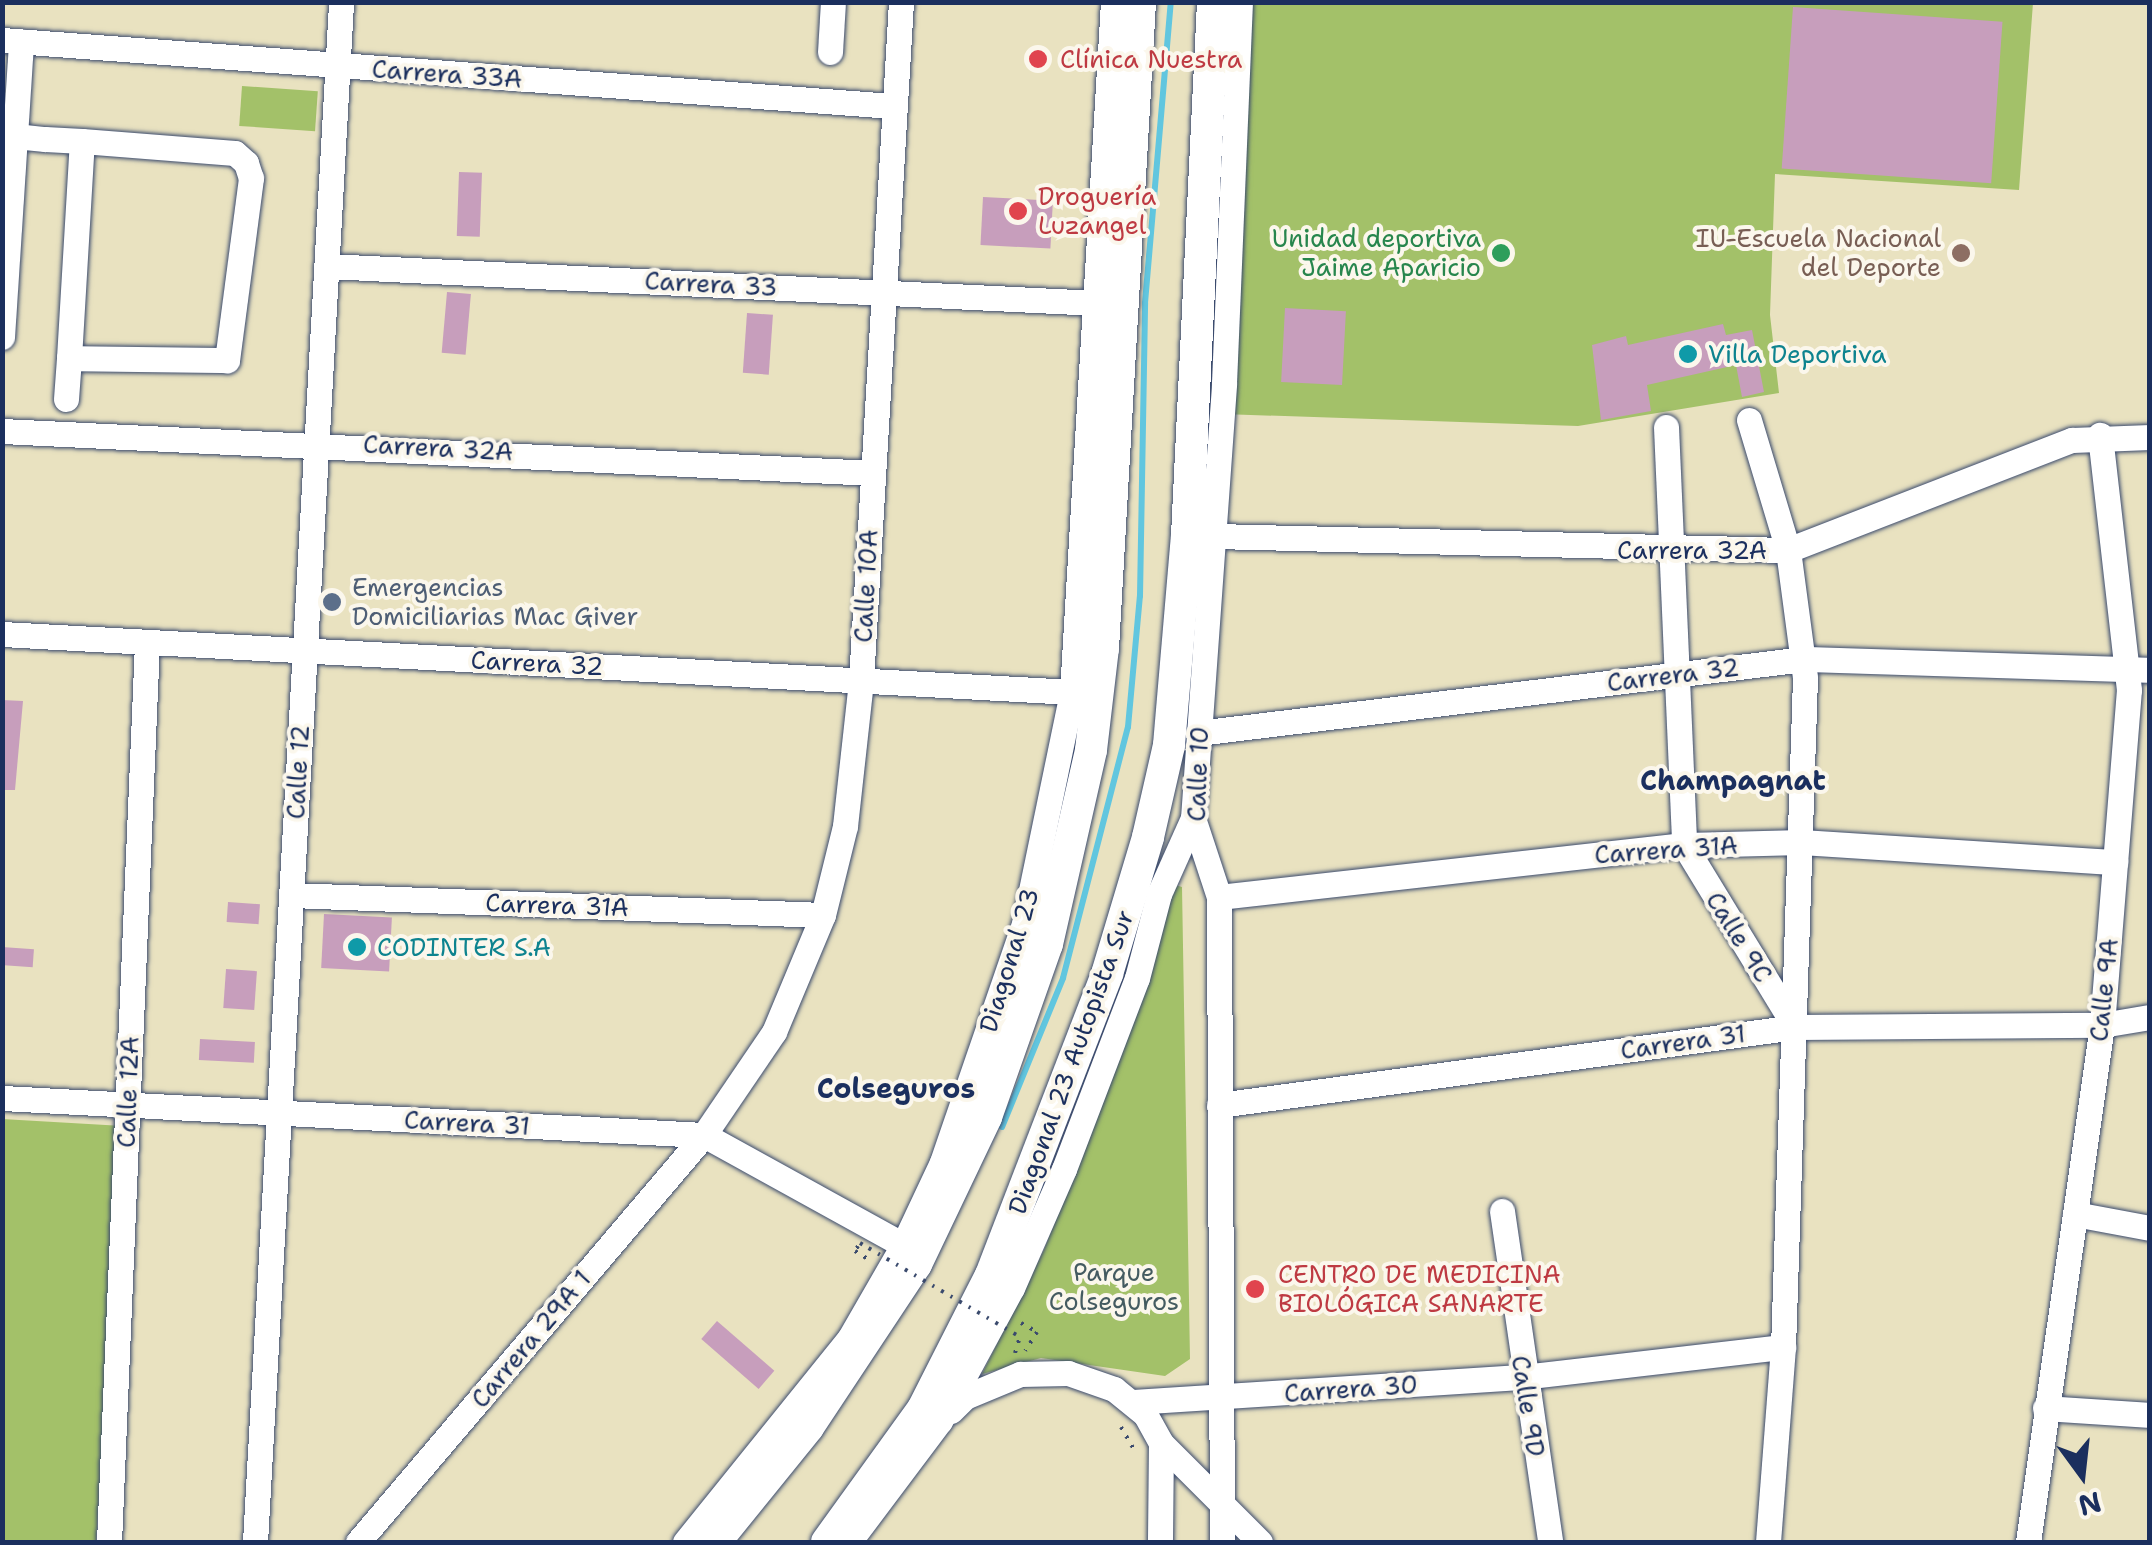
<!DOCTYPE html>
<meta charset="utf-8">
<style>
body{margin:0}
#map{position:relative;width:2152px;height:1545px;overflow:hidden;background:#e9e2c0;font-family:"Shantell Sans",sans-serif}
div>[style]{position:absolute}
[style*='--x']{left:calc(var(--x)*1px);top:calc(var(--y)*1px);width:calc(var(--w)*1px);rotate:calc(var(--a)*1deg)}
.green>*{inset:0;background:#a3c169;transform-origin:0 0}
.stream>*{height:6px;margin:-3px;padding:0 3px;transform-origin:3px;border-radius:3px;background:#61c6df}
.building>*{inset:0;background:#c79ebc;transform-origin:0 0}
.path>*{height:4px;margin-top:-2px;transform-origin:0;background:repeating-linear-gradient(90deg,#3a4a6d 0 2.5px,transparent 0 10.5px)}
.roads{filter:drop-shadow(0 0 2px #3a4a6d) drop-shadow(0 0 2px #3a4a6d)}
.minor>*{height:25px;margin:-12.5px;padding:0 12.5px;transform-origin:12.5px;border-radius:12.5px;background:#fff}
.major>*{height:32px;margin:-16px;padding:0 16px;transform-origin:16px;border-radius:16px;background:#fff}
.path-bridge>*{height:4px;margin-top:-2px;transform-origin:0;background:repeating-linear-gradient(90deg,#3a4a6d 0 2.5px,transparent 0 10.5px)}
.dots>*{width:28px;height:28px;translate:-50% -50%;box-sizing:border-box;border:5px solid #fbf7ec;border-radius:50%}
span{translate:-50% -50%;white-space:nowrap;text-align:center;line-height:1.15;-webkit-text-stroke:8px #fbf7ec;paint-order:stroke}
.health-label{font-size:25px;color:#be3a42}
.left{translate:0 -50%;text-align:left}
.street-label{font-size:25px;color:#1b2f5e}
.leisure-label{font-size:25px;color:#27864d}
.right{translate:-100% -50%;text-align:right}
.education-label{font-size:25px;color:#785e54}
.culture-label{font-size:25px;color:#0d838f}
.service-label{font-size:25px;color:#4e5e75}
.park-label{font-size:25px;color:#445b61}
.neighbourhood-label{font-size:28px;color:#1b2f5e;font-weight:700}
.frame{position:absolute;inset:0;border:5px solid #1b2f5e;pointer-events:none}
.north{position:absolute;left:2032px;top:1425px;width:100px;height:100px;-webkit-text-stroke:8px #fbf7ec;paint-order:stroke;rotate:165deg;font-size:28px;font-weight:700;line-height:40px;text-align:center;color:#1b2f5e}
.north::after{content:'';display:block;margin:auto;width:35px;height:45px;background:#1b2f5e;clip-path:polygon(50% 0,100% 100%,50% 72%,0 100%)}
</style>
<div id="map">
<div class="green">
<i style="clip-path:polygon(1240px 3px,2033px 3px,2019px 190px,1775px 174px,1770px 315px,1779px 393px,1578px 426px,1222px 414px)"></i>
<i style="left:242px;top:86px;width:76px;height:40px;rotate:4deg"></i>
<i style="clip-path:polygon(1175px 885px,1182px 887px,1190px 1359px,1165px 1376px,1041px 1358px,982px 1374px,1044px 1250px,1147px 981px)"></i>
<i style="clip-path:polygon(2px 1119px,123px 1126px,96px 1542px,3px 1542px)"></i>
</div>
<div class="stream">
<i style="--x:1002;--y:1127;--w:161;--a:-67.7"></i>
<i style="--x:1063;--y:978;--w:259;--a:-75.5"></i>
<i style="--x:1128;--y:727;--w:132;--a:-84.8"></i>
<i style="--x:1140;--y:596;--w:293;--a:-89"></i>
<i style="--x:1145;--y:303;--w:302;--a:-85.1"></i>
</div>
<div class="building">
<i style="left:1793px;top:7px;width:210px;height:162px;rotate:4deg"></i>
<i style="left:459px;top:172px;width:23px;height:64px;rotate:2deg"></i>
<i style="left:983px;top:197px;width:70px;height:48px;rotate:3deg"></i>
<i style="left:447px;top:292px;width:24px;height:61px;rotate:5deg"></i>
<i style="left:1285px;top:308px;width:61px;height:74px;rotate:3deg"></i>
<i style="left:747px;top:313px;width:26px;height:60px;rotate:4deg"></i>
<i style="clip-path:polygon(1723px 324px,1726px 335px,1752px 330px,1764px 392px,1742px 397px,1736px 365px,1647px 385px,1651px 411px,1601px 420px,1592px 345px,1626px 336px,1628px 345px)"></i>
<i style="clip-path:polygon(2px 700px,23px 701px,15px 790px,2px 790px)"></i>
<i style="left:228px;top:902px;width:32px;height:20px;rotate:4deg"></i>
<i style="left:324px;top:914px;width:68px;height:54px;rotate:3deg"></i>
<i style="left:2px;top:947px;width:32px;height:18px;rotate:4deg"></i>
<i style="left:226px;top:969px;width:31px;height:39px;rotate:4deg"></i>
<i style="left:200px;top:1039px;width:55px;height:21px;rotate:3deg"></i>
<i style="left:717px;top:1321px;width:76px;height:24px;rotate:41deg"></i>
</div>
<div class="path">
<i style="--x:858;--y:1246;--w:6;--a:121"></i>
<i style="--x:855;--y:1251;--w:15;--a:32"></i>
<i style="--x:1021;--y:1323;--w:18;--a:29"></i>
<i style="--x:1037;--y:1332;--w:22;--a:122"></i>
<i style="--x:1015;--y:1353;--w:17;--a:-73"></i>
<i style="--x:1121;--y:1427;--w:30;--a:60"></i>
</div>
<div class="roads">
<div class="minor">
<i style="--x:2;--y:40;--w:892;--a:4.24"></i>
<i style="--x:830;--y:52;--w:50;--a:-86.6"></i>
<i style="--x:15;--y:136;--w:30;--a:6"></i>
<i style="--x:45;--y:139;--w:37;--a:3"></i>
<i style="--x:82;--y:141;--w:153;--a:4.5"></i>
<i style="--x:235;--y:153;--w:15;--a:42"></i>
<i style="--x:246;--y:163;--w:16;--a:72"></i>
<i style="--x:251;--y:178;--w:184;--a:97.5"></i>
<i style="--x:227;--y:360;--w:158;--a:-179.3"></i>
<i style="--x:69;--y:358;--w:217;--a:-86.6"></i>
<i style="--x:327;--y:266;--w:770;--a:2.75"></i>
<i style="--x:2;--y:337;--w:296;--a:-86.3"></i>
<i style="--x:66;--y:399;--w:41;--a:-85.8"></i>
<i style="--x:1749;--y:420;--w:136;--a:73.3"></i>
<i style="--x:1788;--y:550;--w:129;--a:82.4"></i>
<i style="--x:1805;--y:678;--w:669;--a:91.88"></i>
<i style="--x:1783;--y:1347;--w:196;--a:94.4"></i>
<i style="--x:1666;--y:427;--w:418;--a:87.5"></i>
<i style="--x:1684;--y:845;--w:213;--a:58.6"></i>
<i style="--x:2;--y:431;--w:872;--a:2.76"></i>
<i style="--x:1214;--y:536;--w:574;--a:1.4"></i>
<i style="--x:1788;--y:550;--w:305;--a:-21.2"></i>
<i style="--x:2072;--y:440;--w:78;--a:-2.2"></i>
<i style="--x:2;--y:634;--w:1072;--a:3.1"></i>
<i style="--x:1198;--y:733;--w:611;--a:-6.96"></i>
<i style="--x:1804;--y:659;--w:346;--a:1.8"></i>
<i style="--x:291;--y:895;--w:532;--a:2.15"></i>
<i style="--x:1219;--y:897;--w:468;--a:-6.4"></i>
<i style="--x:1684;--y:845;--w:118;--a:-1.5"></i>
<i style="--x:1802;--y:842;--w:314;--a:3.7"></i>
<i style="--x:2;--y:1098;--w:703;--a:3.02"></i>
<i style="--x:704;--y:1135;--w:227;--a:28.9"></i>
<i style="--x:1219;--y:1105;--w:581;--a:-7.71"></i>
<i style="--x:1795;--y:1027;--w:307;--a:-0.4"></i>
<i style="--x:2102;--y:1025;--w:49;--a:-9.5"></i>
<i style="--x:1502;--y:1211;--w:334;--a:81.7"></i>
<i style="--x:2075;--y:1214;--w:76;--a:10.6"></i>
<i style="--x:1134;--y:1402;--w:390;--a:-3.7"></i>
<i style="--x:1523;--y:1377;--w:262;--a:-6.6"></i>
<i style="--x:2045;--y:1408;--w:105;--a:3.8"></i>
<i style="--x:951;--y:1411;--w:20;--a:-45"></i>
<i style="--x:965;--y:1397;--w:60;--a:-22.7"></i>
<i style="--x:1020;--y:1374;--w:48;--a:-1.2"></i>
<i style="--x:1068;--y:1373;--w:49;--a:19.2"></i>
<i style="--x:1114;--y:1389;--w:40;--a:39"></i>
<i style="--x:1145;--y:1414;--w:33;--a:61"></i>
<i style="--x:1161;--y:1443;--w:99;--a:90.6"></i>
<i style="--x:1161;--y:1443;--w:140;--a:45"></i>
<i style="--x:109;--y:1542;--w:901;--a:-87.58"></i>
<i style="--x:255;--y:1542;--w:1542;--a:-86.8"></i>
<i style="--x:358;--y:1542;--w:534;--a:-49.63"></i>
<i style="--x:704;--y:1135;--w:125;--a:-55.8"></i>
<i style="--x:774;--y:1032;--w:127;--a:-67.3"></i>
<i style="--x:823;--y:915;--w:92;--a:-76.1"></i>
<i style="--x:845;--y:826;--w:146;--a:-83.7"></i>
<i style="--x:861;--y:681;--w:680;--a:-86.63"></i>
<i style="--x:685;--y:1542;--w:261;--a:-51.1"></i>
<i style="--x:849;--y:1339;--w:108;--a:-60.1"></i>
<i style="--x:903;--y:1245;--w:92;--a:-64.8"></i>
<i style="--x:942;--y:1162;--w:252;--a:-71"></i>
<i style="--x:1024;--y:924;--w:237;--a:-78.3"></i>
<i style="--x:1072;--y:692;--w:691;--a:-86.6"></i>
<i style="--x:849;--y:1542;--w:151;--a:-53.1"></i>
<i style="--x:940;--y:1421;--w:151;--a:-61.6"></i>
<i style="--x:1012;--y:1288;--w:130;--a:-66.4"></i>
<i style="--x:1064;--y:1169;--w:204;--a:-69.1"></i>
<i style="--x:1137;--y:978;--w:87;--a:-75.3"></i>
<i style="--x:1159;--y:894;--w:83;--a:-65.9"></i>
<i style="--x:1222;--y:1542;--w:645;--a:-90.27"></i>
<i style="--x:1219;--y:897;--w:83;--a:-108.2"></i>
<i style="--x:1193;--y:818;--w:436;--a:-85.9"></i>
<i style="--x:1224;--y:383;--w:381;--a:-87.6"></i>
<i style="--x:2028;--y:1542;--w:522;--a:-81.85"></i>
<i style="--x:2102;--y:1025;--w:336;--a:-85.4"></i>
<i style="--x:2129;--y:690;--w:257;--a:-96.5"></i>
</div>
<div class="major">
<i style="--x:715;--y:1542;--w:148;--a:-51"></i>
<i style="--x:808;--y:1427;--w:196;--a:-56.5"></i>
<i style="--x:916;--y:1264;--w:163;--a:-64.5"></i>
<i style="--x:986;--y:1117;--w:183;--a:-70.6"></i>
<i style="--x:1047;--y:944;--w:199;--a:-77.2"></i>
<i style="--x:1091;--y:750;--w:103;--a:-83.3"></i>
<i style="--x:1103;--y:648;--w:647;--a:-86.72"></i>
<i style="--x:827;--y:1542;--w:164;--a:-54.2"></i>
<i style="--x:923;--y:1409;--w:150;--a:-63.1"></i>
<i style="--x:991;--y:1275;--w:323;--a:-68.9"></i>
<i style="--x:1107;--y:974;--w:143;--a:-73.3"></i>
<i style="--x:1148;--y:837;--w:94;--a:-77.1"></i>
<i style="--x:1169;--y:745;--w:210;--a:-85.1"></i>
<i style="--x:1187;--y:536;--w:535;--a:-87.21"></i>
</div>
</div>
<div class="path-bridge">
<i style="--x:860;--y:1243;--w:186;--a:30.4"></i>
</div>
<div class="dots">
<i style="left:1038px;top:59px;background:#e0444e"></i>
<i style="left:1018px;top:211px;background:#e0444e"></i>
<i style="left:1501px;top:253px;background:#2e9e5b"></i>
<i style="left:1961px;top:253px;background:#8d6e63"></i>
<i style="left:1688px;top:354px;background:#0f9aa8"></i>
<i style="left:332px;top:602px;background:#5c6f8a"></i>
<i style="left:357px;top:947px;background:#0f9aa8"></i>
<i style="left:1255px;top:1289px;background:#e0444e"></i>
</div>
<div class="health-label">
<span class="left" style="left:1060px;top:59px">Clínica Nuestra</span>
<span class="left" style="left:1038px;top:211px">Droguería<br>Luzangel</span>
<span class="left" style="left:1278px;top:1289px">CENTRO DE MEDICINA<br>BIOLÓGICA SANARTE</span>
</div>
<div class="street-label">
<span style="left:447px;top:74px;rotate:4deg">Carrera 33A</span>
<span style="left:711px;top:284px;rotate:3deg">Carrera 33</span>
<span style="left:438px;top:448px;rotate:3deg">Carrera 32A</span>
<span style="left:1692px;top:550px">Carrera 32A</span>
<span style="left:866px;top:586px;rotate:-87deg">Calle 10A</span>
<span style="left:537px;top:663px;rotate:3deg">Carrera 32</span>
<span style="left:1673px;top:675px;rotate:-7deg">Carrera 32</span>
<span style="left:298px;top:772px;rotate:-87deg">Calle 12</span>
<span style="left:1198px;top:774px;rotate:-88deg">Calle 10</span>
<span style="left:1666px;top:850px;rotate:-4deg">Carrera 31A</span>
<span style="left:557px;top:905px;rotate:2deg">Carrera 31A</span>
<span style="left:1739px;top:937px;rotate:58deg">Calle 9C</span>
<span style="left:1009px;top:960px;rotate:-73deg">Diagonal 23</span>
<span style="left:2104px;top:990px;rotate:-84deg">Calle 9A</span>
<span style="left:1683px;top:1042px;rotate:-8deg">Carrera 31</span>
<span style="left:1071px;top:1062px;rotate:-70deg">Diagonal 23 Autopista Sur</span>
<span style="left:128px;top:1092px;rotate:-88deg">Calle 12A</span>
<span style="left:467px;top:1123px;rotate:3deg">Carrera 31</span>
<span style="left:531px;top:1339px;rotate:-50deg">Carrera 29A 1</span>
<span style="left:1351px;top:1389px;rotate:-4deg">Carrera 30</span>
<span style="left:1528px;top:1406px;rotate:81deg">Calle 9D</span>
</div>
<div class="leisure-label">
<span class="right" style="left:1481px;top:253px">Unidad deportiva<br>Jaime Aparicio</span>
</div>
<div class="education-label">
<span class="right" style="left:1941px;top:253px">IU-Escuela Nacional<br>del Deporte</span>
</div>
<div class="culture-label">
<span class="left" style="left:1708px;top:354px">Villa Deportiva</span>
<span class="left" style="left:377px;top:947px">CODINTER S.A</span>
</div>
<div class="service-label">
<span class="left" style="left:352px;top:602px">Emergencias<br>Domiciliarias Mac Giver</span>
</div>
<div class="park-label">
<span style="left:1114px;top:1287px">Parque<br>Colseguros</span>
</div>
<div class="neighbourhood-label">
<span style="left:1733px;top:780px">Champagnat</span>
<span style="left:896px;top:1088px">Colseguros</span>
</div>
<div class="frame"></div>
<div class="north">N</div>
</div>
